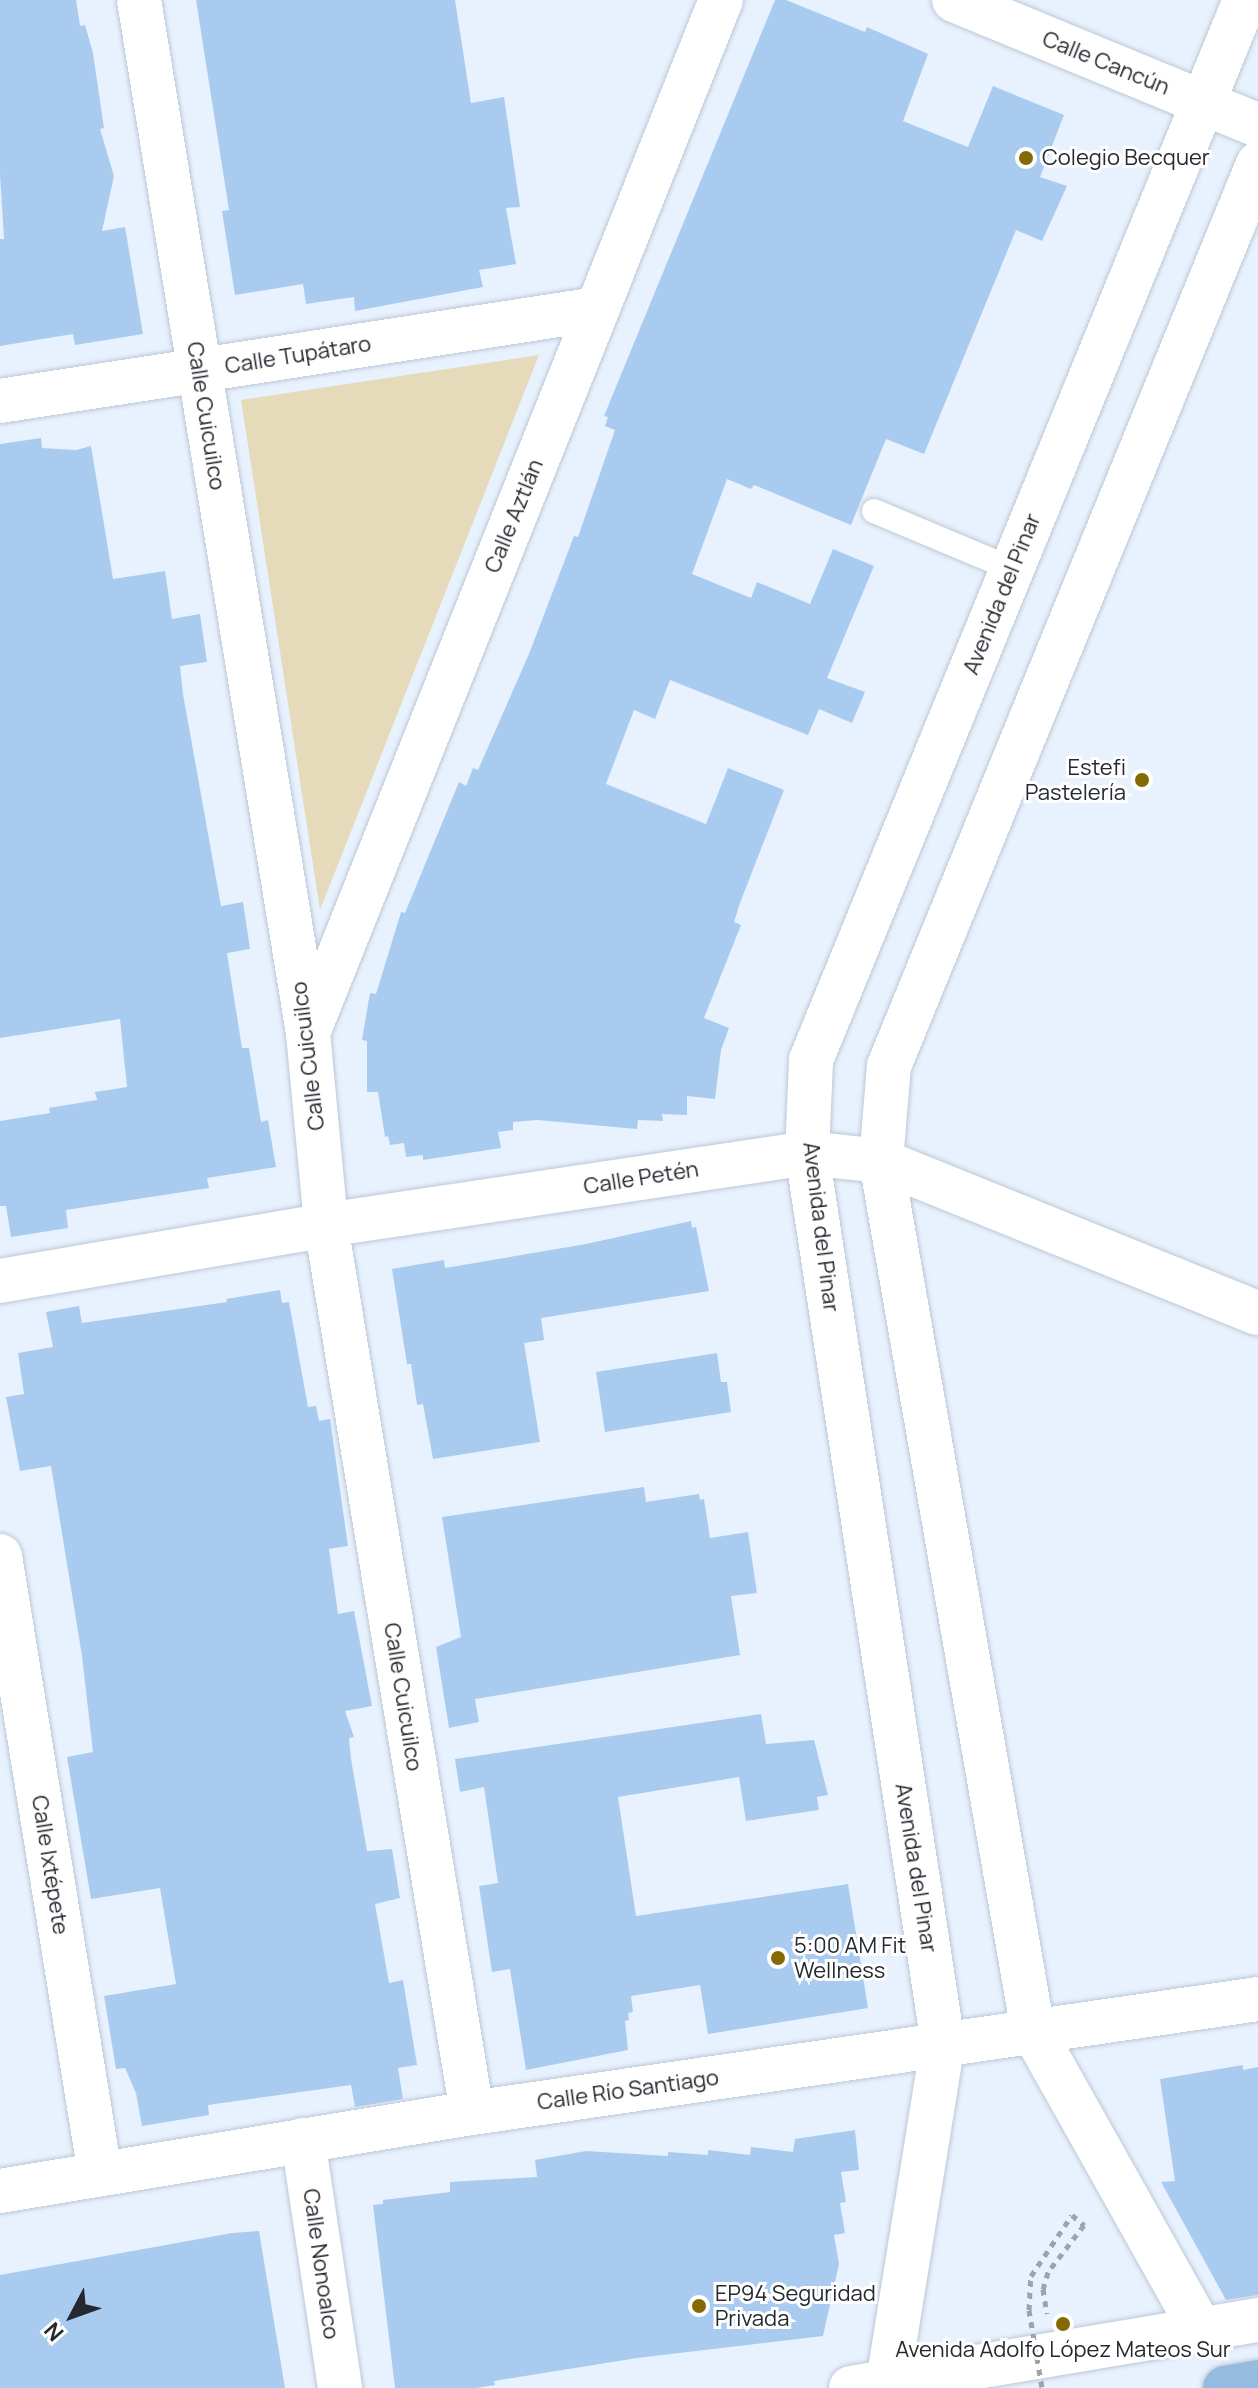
<!DOCTYPE html>
<meta charset="utf-8">
<style>
body{margin:0}
#map{position:relative;width:1258px;height:2388px;overflow:hidden;background:#e8f2fe;font-family:Manrope,sans-serif}
div>[style]{position:absolute}
[style*='--x']{left:calc(var(--x)*1px);top:calc(var(--y)*1px);width:calc(var(--w)*1px);rotate:calc(var(--a)*1deg)}
.green>*{inset:0;background:#e5dab9}
.building>*{inset:0;background:#aacbf0}
.path>*{height:5px;margin-top:-2.5px;transform-origin:0;background:repeating-linear-gradient(90deg,#9ba3ad 0 6px,transparent 0 12px)}
.roads{filter:drop-shadow(0 0 2px #bcc8d6) drop-shadow(0 0 2px #bcc8d6)}
.service>*{height:24px;margin:-12px;padding:0 12px;transform-origin:12px;border-radius:12px;background:#fff}
.minor>*{height:44px;margin:-22px;padding:0 22px;transform-origin:22px;border-radius:22px;background:#fff}
.secondary>*{height:44px;margin:-22px;padding:0 22px;transform-origin:22px;border-radius:22px;background:#fff}
.primary>*{height:44px;margin:-22px;padding:0 22px;transform-origin:22px;border-radius:22px;background:#96bbe0}
.path-bridge>*{height:5px;margin-top:-2.5px;transform-origin:0;background:repeating-linear-gradient(90deg,#9ba3ad 0 6px,transparent 0 12px)}
.dots>*{width:22px;height:22px;translate:-50% -50%;box-sizing:border-box;border:4px solid #fefefe;border-radius:50%}
span{translate:-50% -50%;white-space:nowrap;text-align:center;line-height:1.15;-webkit-text-stroke:6px #fefefe;paint-order:stroke}
.street-label{font-size:22px;color:#25292f}
.poi-label{font-size:22px;color:#25292f}
.left{translate:0 -50%;text-align:left}
.right{translate:-100% -50%;text-align:right}
.north{position:absolute;left:32px;top:2276px;width:80px;height:80px;-webkit-text-stroke:6px #fefefe;paint-order:stroke;rotate:229deg;font-size:22px;font-weight:700;line-height:32px;text-align:center;color:#25292f}
.north::after{content:'';display:block;margin:auto;width:28px;height:36px;background:#25292f;clip-path:polygon(50% 0,100% 100%,50% 72%,0 100%)}
</style>
<div id="map">
<div class="green">
<i style="clip-path:polygon(539px 355px,320px 910px,241px 400px)"></i>
</div>
<div class="building">
<i style="clip-path:polygon(0 0,76px 0,80px 26px,85px 25px,93px 53px,104px 128px,100px 129px,114px 176px,102px 231px,125px 227px,143px 334px,75px 345px,73px 334px,0 346px,0 239px,4px 239px,0 175px)"></i>
<i style="clip-path:polygon(196px 0,455px 0,471px 103px,504px 97px,520px 207px,506px 208px,516px 264px,479px 270px,483px 287px,355px 311px,354px 297px,306px 304px,303px 284px,235px 295px,222px 211px,229px 210px)"></i>
<i style="clip-path:polygon(775px 0,786px 0,865px 32px,867px 27px,928px 54px,903px 121px,968px 147px,993px 86px,1064px 115px,1040px 177px,1067px 186px,1042px 241px,1016px 230px,924px 454px,886px 439px,851px 525px,754px 485px,751px 489px,727px 479px,692px 574px,751px 598px,757px 582px,810px 604px,833px 549px,874px 566px,827px 678px,865px 692px,852px 723px,819px 709px,808px 735px,670px 680px,655px 719px,634px 710px,606px 784px,706px 824px,728px 768px,784px 790px,740px 903px,734px 922px,741px 925px,704px 1018px,729px 1028px,721px 1050px,715px 1099px,687px 1096px,687px 1115px,662px 1114px,663px 1121px,638px 1120px,637px 1129px,537px 1120px,513px 1122px,513px 1130px,498px 1132px,501px 1148px,423px 1160px,423px 1155px,406px 1157px,404px 1143px,390px 1145px,388px 1136px,385px 1137px,378px 1092px,367px 1092px,367px 1041px,362px 1040px,370px 993px,376px 994px,401px 912px,405px 913px,459px 782px,466px 786px,473px 768px,478px 770px,529px 654px,574px 536px,578px 537px,615px 430px,605px 426px,608px 417px,604px 416px)"></i>
<i style="clip-path:polygon(41px 438px,42px 448px,76px 450px,91px 446px,113px 579px,165px 571px,172px 619px,200px 614px,207px 662px,180px 666px,183px 694px,221px 906px,243px 902px,250px 949px,227px 953px,242px 1048px,249px 1048px,261px 1122px,268px 1120px,276px 1167px,207px 1178px,209px 1188px,66px 1210px,68px 1228px,11px 1237px,6px 1206px,0 1206px,0 1121px,50px 1113px,49px 1108px,97px 1100px,95px 1092px,127px 1087px,120px 1019px,0 1038px,0 444px)"></i>
<i style="clip-path:polygon(691px 1221px,692px 1228px,696px 1227px,709px 1291px,541px 1318px,544px 1340px,524px 1343px,540px 1442px,433px 1459px,423px 1404px,417px 1405px,411px 1364px,407px 1364px,392px 1269px,444px 1260px,445px 1268px,586px 1244px)"></i>
<i style="clip-path:polygon(280px 1290px,282px 1303px,289px 1302px,308px 1407px,316px 1406px,319px 1421px,330px 1419px,348px 1546px,329px 1549px,338px 1614px,354px 1611px,372px 1706px,345px 1711px,354px 1737px,349px 1738px,351px 1759px,367px 1851px,392px 1849px,400px 1898px,375px 1904px,389px 1983px,403px 1980px,417px 2065px,398px 2068px,403px 2099px,355px 2107px,351px 2085px,208px 2105px,209px 2115px,142px 2126px,136px 2093px,125px 2068px,116px 2069px,104px 1996px,176px 1984px,160px 1888px,91px 1899px,67px 1757px,93px 1752px,82px 1656px,51px 1466px,20px 1471px,6px 1397px,24px 1394px,18px 1353px,53px 1347px,46px 1312px,79px 1306px,82px 1323px,227px 1302px,226px 1299px)"></i>
<i style="clip-path:polygon(717px 1353px,721px 1382px,727px 1382px,731px 1412px,605px 1432px,596px 1372px)"></i>
<i style="clip-path:polygon(644px 1487px,646px 1502px,699px 1494px,700px 1500px,704px 1499px,710px 1538px,748px 1532px,757px 1593px,731px 1596px,740px 1655px,475px 1699px,479px 1722px,449px 1728px,436px 1647px,461px 1637px,442px 1517px)"></i>
<i style="clip-path:polygon(761px 1714px,766px 1744px,814px 1740px,828px 1795px,817px 1797px,819px 1810px,746px 1821px,739px 1777px,618px 1797px,636px 1916px,848px 1884px,868px 2008px,708px 2034px,700px 1985px,631px 1996px,633px 2012px,628px 2013px,629px 2020px,625px 2021px,628px 2050px,526px 2070px,510px 1969px,492px 1972px,479px 1886px,498px 1883px,484px 1787px,460px 1792px,455px 1759px)"></i>
<i style="clip-path:polygon(1243px 2065px,1243px 2070px,1258px 2067px,1258px 2295px,1226px 2300px,1161px 2182px,1175px 2181px,1160px 2079px)"></i>
<i style="clip-path:polygon(855px 2130px,859px 2170px,841px 2172px,846px 2202px,840px 2203px,845px 2233px,834px 2235px,839px 2264px,823px 2336px,637px 2358px,494px 2381px,495px 2385px,476px 2388px,395px 2388px,373px 2205px,383px 2204px,383px 2200px,450px 2192px,450px 2182px,537px 2177px,535px 2160px,586px 2151px,668px 2156px,668px 2152px,708px 2155px,708px 2150px,750px 2155px,751px 2147px,793px 2152px,795px 2139px)"></i>
<i style="clip-path:polygon(259px 2231px,285px 2388px,0 2388px,0 2275px,232px 2233px)"></i>
</div>
<div class="path">
<i style="--x:1029;--y:2310;--w:34;--a:-87"></i>
<i style="--x:1031;--y:2276;--w:73;--a:-56.1"></i>
<i style="--x:1072;--y:2215;--w:16;--a:40"></i>
<i style="--x:1084;--y:2225;--w:59;--a:127.5"></i>
<i style="--x:1048;--y:2272;--w:18;--a:106"></i>
<i style="--x:1043;--y:2289;--w:25;--a:81"></i>
</div>
<div class="roads">
<div class="service">
<i style="--x:874;--y:511;--w:150;--a:22.8"></i>
</div>
<div class="minor">
<i style="--x:139;--y:0;--w:1047;--a:80.71"></i>
<i style="--x:308;--y:1033;--w:193;--a:84.6"></i>
<i style="--x:326;--y:1225;--w:900;--a:80.66"></i>
<i style="--x:954;--y:0;--w:329;--a:22.4"></i>
<i style="--x:0;--y:401;--w:604;--a:-8.76"></i>
<i style="--x:308;--y:1033;--w:1113;--a:-68.21"></i>
<i style="--x:0;--y:1281;--w:331;--a:-9.7"></i>
<i style="--x:326;--y:1225;--w:486;--a:-8.5"></i>
<i style="--x:807;--y:1153;--w:74;--a:6.2"></i>
<i style="--x:881;--y:1161;--w:406;--a:22"></i>
<i style="--x:0;--y:1556;--w:626;--a:80.81"></i>
<i style="--x:303;--y:2140;--w:251;--a:81.5"></i>
<i style="--x:0;--y:2191;--w:478;--a:-9.4"></i>
<i style="--x:472;--y:2113;--w:794;--a:-8.25"></i>
<i style="--x:1201;--y:2330;--w:343;--a:-119.3"></i>
<i style="--x:1033;--y:2031;--w:883;--a:-99.91"></i>
<i style="--x:881;--y:1161;--w:95;--a:-85.2"></i>
<i style="--x:889;--y:1066;--w:975;--a:-67.75"></i>
<i style="--x:888;--y:2382;--w:342;--a:-80.8"></i>
<i style="--x:943;--y:2044;--w:901;--a:-98.68"></i>
<i style="--x:807;--y:1153;--w:93;--a:-87.5"></i>
<i style="--x:811;--y:1060;--w:1145;--a:-67.73"></i>
</div>
<div class="secondary">
<i style="--x:851;--y:2388;--w:413;--a:-9.5"></i>
</div>
<div class="primary">
<i style="--x:1225;--y:2388;--w:34;--a:-10"></i>
</div>
</div>
<div class="path-bridge">
<i style="--x:1029;--y:2310;--w:79;--a:80.5"></i>
</div>
<div class="dots">
<i style="left:1026px;top:158px;background:#836a05"></i>
<i style="left:1142px;top:780px;background:#836a05"></i>
<i style="left:778px;top:1958px;background:#836a05"></i>
<i style="left:699px;top:2306px;background:#836a05"></i>
<i style="left:1063px;top:2324px;background:#836a05"></i>
</div>
<div class="street-label">
<span style="left:1106px;top:63px;rotate:22deg">Calle Cancún</span>
<span style="left:298px;top:355px;rotate:-9deg">Calle Tupátaro</span>
<span style="left:206px;top:416px;rotate:81deg">Calle Cuicuilco</span>
<span style="left:514px;top:516px;rotate:-68deg">Calle Aztlán</span>
<span style="left:1002px;top:594px;rotate:-68deg">Avenida del Pinar</span>
<span style="left:308px;top:1056px;rotate:-97deg">Calle Cuicuilco</span>
<span style="left:641px;top:1178px;rotate:-9deg">Calle Petén</span>
<span style="left:821px;top:1227px;rotate:83deg">Avenida del Pinar</span>
<span style="left:403px;top:1697px;rotate:81deg">Calle Cuicuilco</span>
<span style="left:50px;top:1865px;rotate:81deg">Calle Ixtépete</span>
<span style="left:916px;top:1868px;rotate:81deg">Avenida del Pinar</span>
<span style="left:628px;top:2090px;rotate:-8deg">Calle Río Santiago</span>
<span style="left:321px;top:2264px;rotate:82deg">Calle Nonoalco</span>
</div>
<div class="poi-label">
<span class="left" style="left:1042px;top:158px">Colegio Becquer</span>
<span class="right" style="left:1126px;top:780px">Estefi<br>Pastelería</span>
<span class="left" style="left:794px;top:1958px">5:00 AM Fit<br>Wellness</span>
<span class="left" style="left:715px;top:2306px">EP94 Seguridad<br>Privada</span>
<span style="left:1063px;top:2350px">Avenida Adolfo López Mateos Sur</span>
</div>
<div class="north">N</div>
</div>
